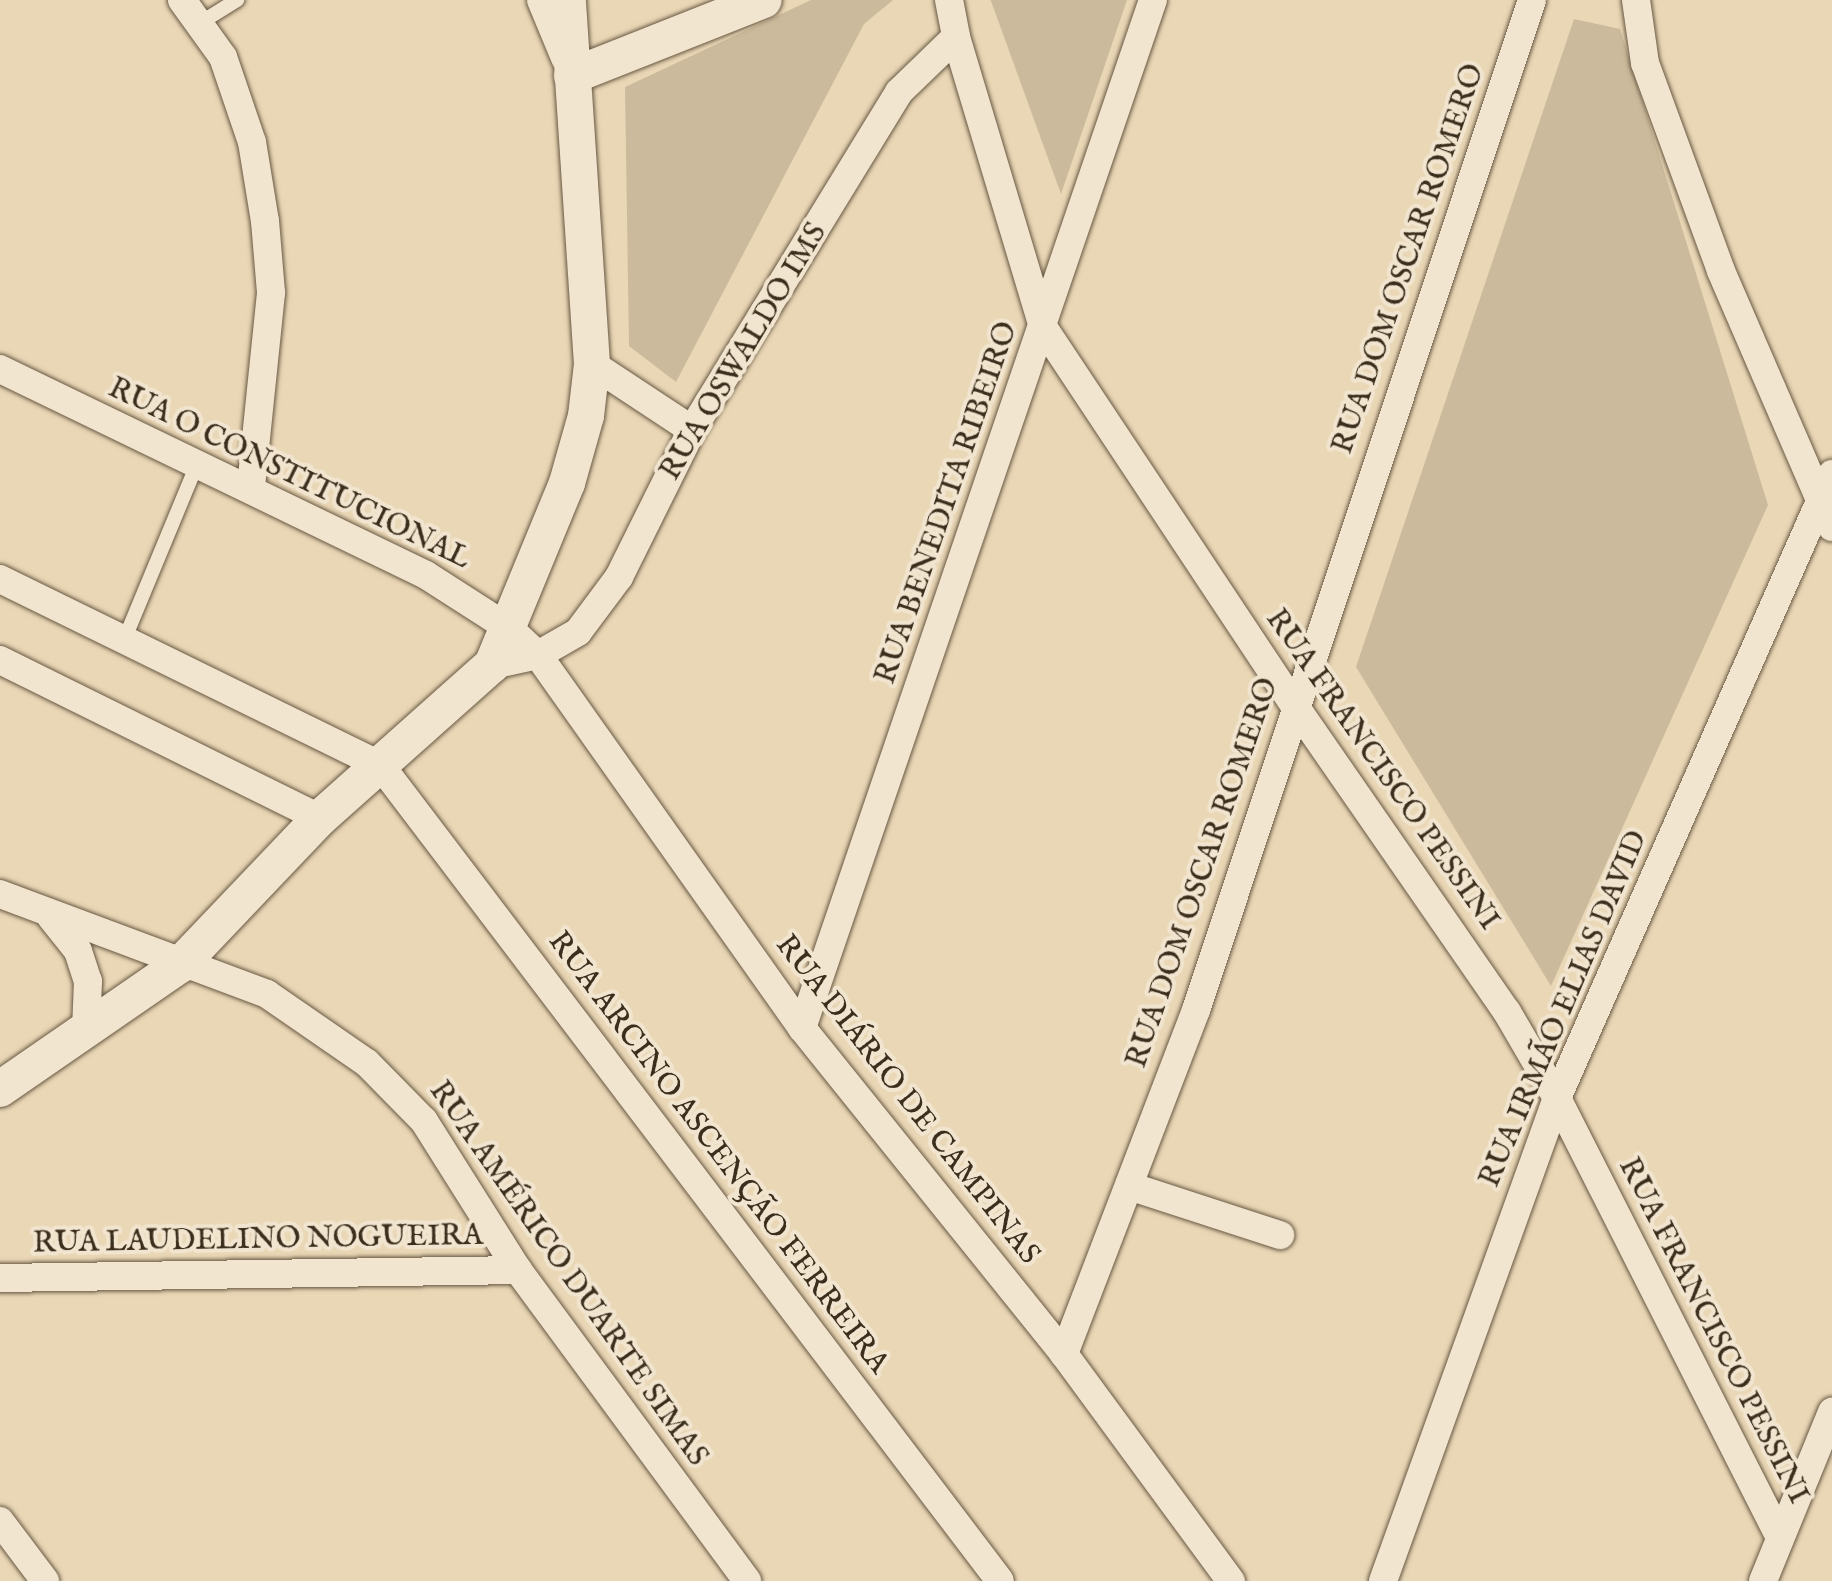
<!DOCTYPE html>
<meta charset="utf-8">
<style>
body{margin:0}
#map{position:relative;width:1832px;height:1581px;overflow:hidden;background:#ead7b6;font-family:"IM FELL English",serif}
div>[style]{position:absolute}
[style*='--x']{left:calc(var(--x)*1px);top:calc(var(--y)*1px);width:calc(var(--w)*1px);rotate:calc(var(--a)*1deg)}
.green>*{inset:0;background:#ccba9c}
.roads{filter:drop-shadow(0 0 2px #685842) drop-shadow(0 0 2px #685842)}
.service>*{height:14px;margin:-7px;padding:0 7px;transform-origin:7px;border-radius:7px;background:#f1e5d0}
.minor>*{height:28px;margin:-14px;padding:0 14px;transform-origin:14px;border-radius:14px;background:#f1e5d0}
.tertiary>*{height:36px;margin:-18px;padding:0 18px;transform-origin:18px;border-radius:18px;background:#f1e5d0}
span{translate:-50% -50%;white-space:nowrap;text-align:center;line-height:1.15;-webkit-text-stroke:8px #f1e5d0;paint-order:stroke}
.street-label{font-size:30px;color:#3c2e1c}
</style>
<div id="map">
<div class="green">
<i style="clip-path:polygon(811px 0,893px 0,864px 24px,676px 382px,629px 346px,625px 87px)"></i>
<i style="clip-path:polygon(990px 0,1127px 0,1061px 194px,991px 1px)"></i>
<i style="clip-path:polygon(1574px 19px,1620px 29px,1768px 505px,1551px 986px,1356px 667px)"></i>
</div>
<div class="roads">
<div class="service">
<i style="--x:200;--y:23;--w:44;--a:-31.9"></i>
<i style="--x:125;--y:638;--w:185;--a:-67.5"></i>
</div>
<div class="minor">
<i style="--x:182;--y:0;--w:70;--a:54.3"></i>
<i style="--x:223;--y:57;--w:90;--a:71.2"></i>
<i style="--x:252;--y:142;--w:80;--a:80.7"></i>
<i style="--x:265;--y:221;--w:72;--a:85.2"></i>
<i style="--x:271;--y:293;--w:196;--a:95.9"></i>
<i style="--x:541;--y:0;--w:63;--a:67.5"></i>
<i style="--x:949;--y:0;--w:38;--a:79"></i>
<i style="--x:956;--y:37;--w:303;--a:73.3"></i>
<i style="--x:1043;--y:327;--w:455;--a:56.4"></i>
<i style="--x:1295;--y:706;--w:372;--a:55.3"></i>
<i style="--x:1507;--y:1012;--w:99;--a:59.8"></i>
<i style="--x:1557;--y:1098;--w:491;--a:63.1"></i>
<i style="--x:1636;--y:0;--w:64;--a:81.9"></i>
<i style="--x:1645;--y:63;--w:221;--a:69.9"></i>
<i style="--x:1721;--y:271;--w:279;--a:66.6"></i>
<i style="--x:592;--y:364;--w:120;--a:33.4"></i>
<i style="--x:0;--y:369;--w:473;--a:25.8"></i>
<i style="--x:426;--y:575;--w:100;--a:32.7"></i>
<i style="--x:510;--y:629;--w:38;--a:43"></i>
<i style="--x:538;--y:655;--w:457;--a:54.7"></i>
<i style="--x:802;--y:1028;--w:418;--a:51.2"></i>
<i style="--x:1064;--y:1354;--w:282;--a:53.7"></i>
<i style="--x:0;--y:579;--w:424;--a:26.1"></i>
<i style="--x:381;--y:766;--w:1023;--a:52.78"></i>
<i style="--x:0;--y:660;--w:357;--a:26.3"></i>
<i style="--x:492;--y:665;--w:47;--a:-12.3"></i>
<i style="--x:538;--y:655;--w:46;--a:-29.9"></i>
<i style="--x:578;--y:632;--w:69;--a:-53.3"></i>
<i style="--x:619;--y:577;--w:164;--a:-63.6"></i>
<i style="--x:692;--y:430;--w:396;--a:-58.5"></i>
<i style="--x:899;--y:92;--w:79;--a:-44"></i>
<i style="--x:0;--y:894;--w:285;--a:20.5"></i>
<i style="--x:267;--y:994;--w:121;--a:34.6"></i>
<i style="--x:367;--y:1063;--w:81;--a:45.5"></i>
<i style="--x:424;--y:1121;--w:176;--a:57.8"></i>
<i style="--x:518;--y:1270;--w:386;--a:53.6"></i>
<i style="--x:51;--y:917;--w:43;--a:51.5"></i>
<i style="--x:78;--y:951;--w:32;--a:72"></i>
<i style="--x:88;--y:981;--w:49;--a:92.3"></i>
<i style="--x:802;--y:1028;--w:1086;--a:-71.15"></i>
<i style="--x:1129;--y:1186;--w:159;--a:18"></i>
<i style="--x:0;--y:1278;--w:518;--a:-0.88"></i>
<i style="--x:1064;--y:1354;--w:368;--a:-69"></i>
<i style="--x:1196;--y:1010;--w:1064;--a:-71.6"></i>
<i style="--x:0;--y:1521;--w:75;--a:53.1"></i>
<i style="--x:1383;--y:1581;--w:513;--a:-70.19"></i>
<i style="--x:1557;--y:1098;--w:682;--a:-66.22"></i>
<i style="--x:1763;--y:1581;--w:183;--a:-67.8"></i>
</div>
<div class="tertiary">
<i style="--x:572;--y:76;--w:206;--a:-21.6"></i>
<i style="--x:0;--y:1089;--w:219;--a:-34.6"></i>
<i style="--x:180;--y:965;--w:203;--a:-46.4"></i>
<i style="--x:320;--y:818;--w:230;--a:-41.7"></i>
<i style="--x:492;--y:665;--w:197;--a:-67.6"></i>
<i style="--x:567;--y:483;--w:70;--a:-74.2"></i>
<i style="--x:586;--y:416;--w:52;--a:-83.4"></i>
<i style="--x:592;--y:364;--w:365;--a:-93.8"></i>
</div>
</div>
<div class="street-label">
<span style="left:1409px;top:259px;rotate:-71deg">RUA DOM OSCAR ROMERO</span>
<span style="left:744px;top:352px;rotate:-59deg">RUA OSWALDO IMS</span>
<span style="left:289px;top:474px;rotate:26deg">RUA O CONSTITUCIONAL</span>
<span style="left:947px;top:503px;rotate:-71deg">RUA BENEDITA RIBEIRO</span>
<span style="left:1382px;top:770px;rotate:55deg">RUA FRANCISCO PESSINI</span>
<span style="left:1203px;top:873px;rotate:-71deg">RUA DOM OSCAR ROMERO</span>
<span style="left:1564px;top:1009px;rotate:-67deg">RUA IRMÃO ELIAS DAVID</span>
<span style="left:907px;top:1100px;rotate:52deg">RUA DIÁRIO DE CAMPINAS</span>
<span style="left:718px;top:1153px;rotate:53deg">RUA ARCINO ASCENÇÃO FERREIRA</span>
<span style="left:258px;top:1240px;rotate:-1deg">RUA LAUDELINO NOGUEIRA</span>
<span style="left:568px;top:1274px;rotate:55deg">RUA AMÉRICO DUARTE SIMAS</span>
<span style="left:1713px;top:1331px;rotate:63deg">RUA FRANCISCO PESSINI</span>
</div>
</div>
